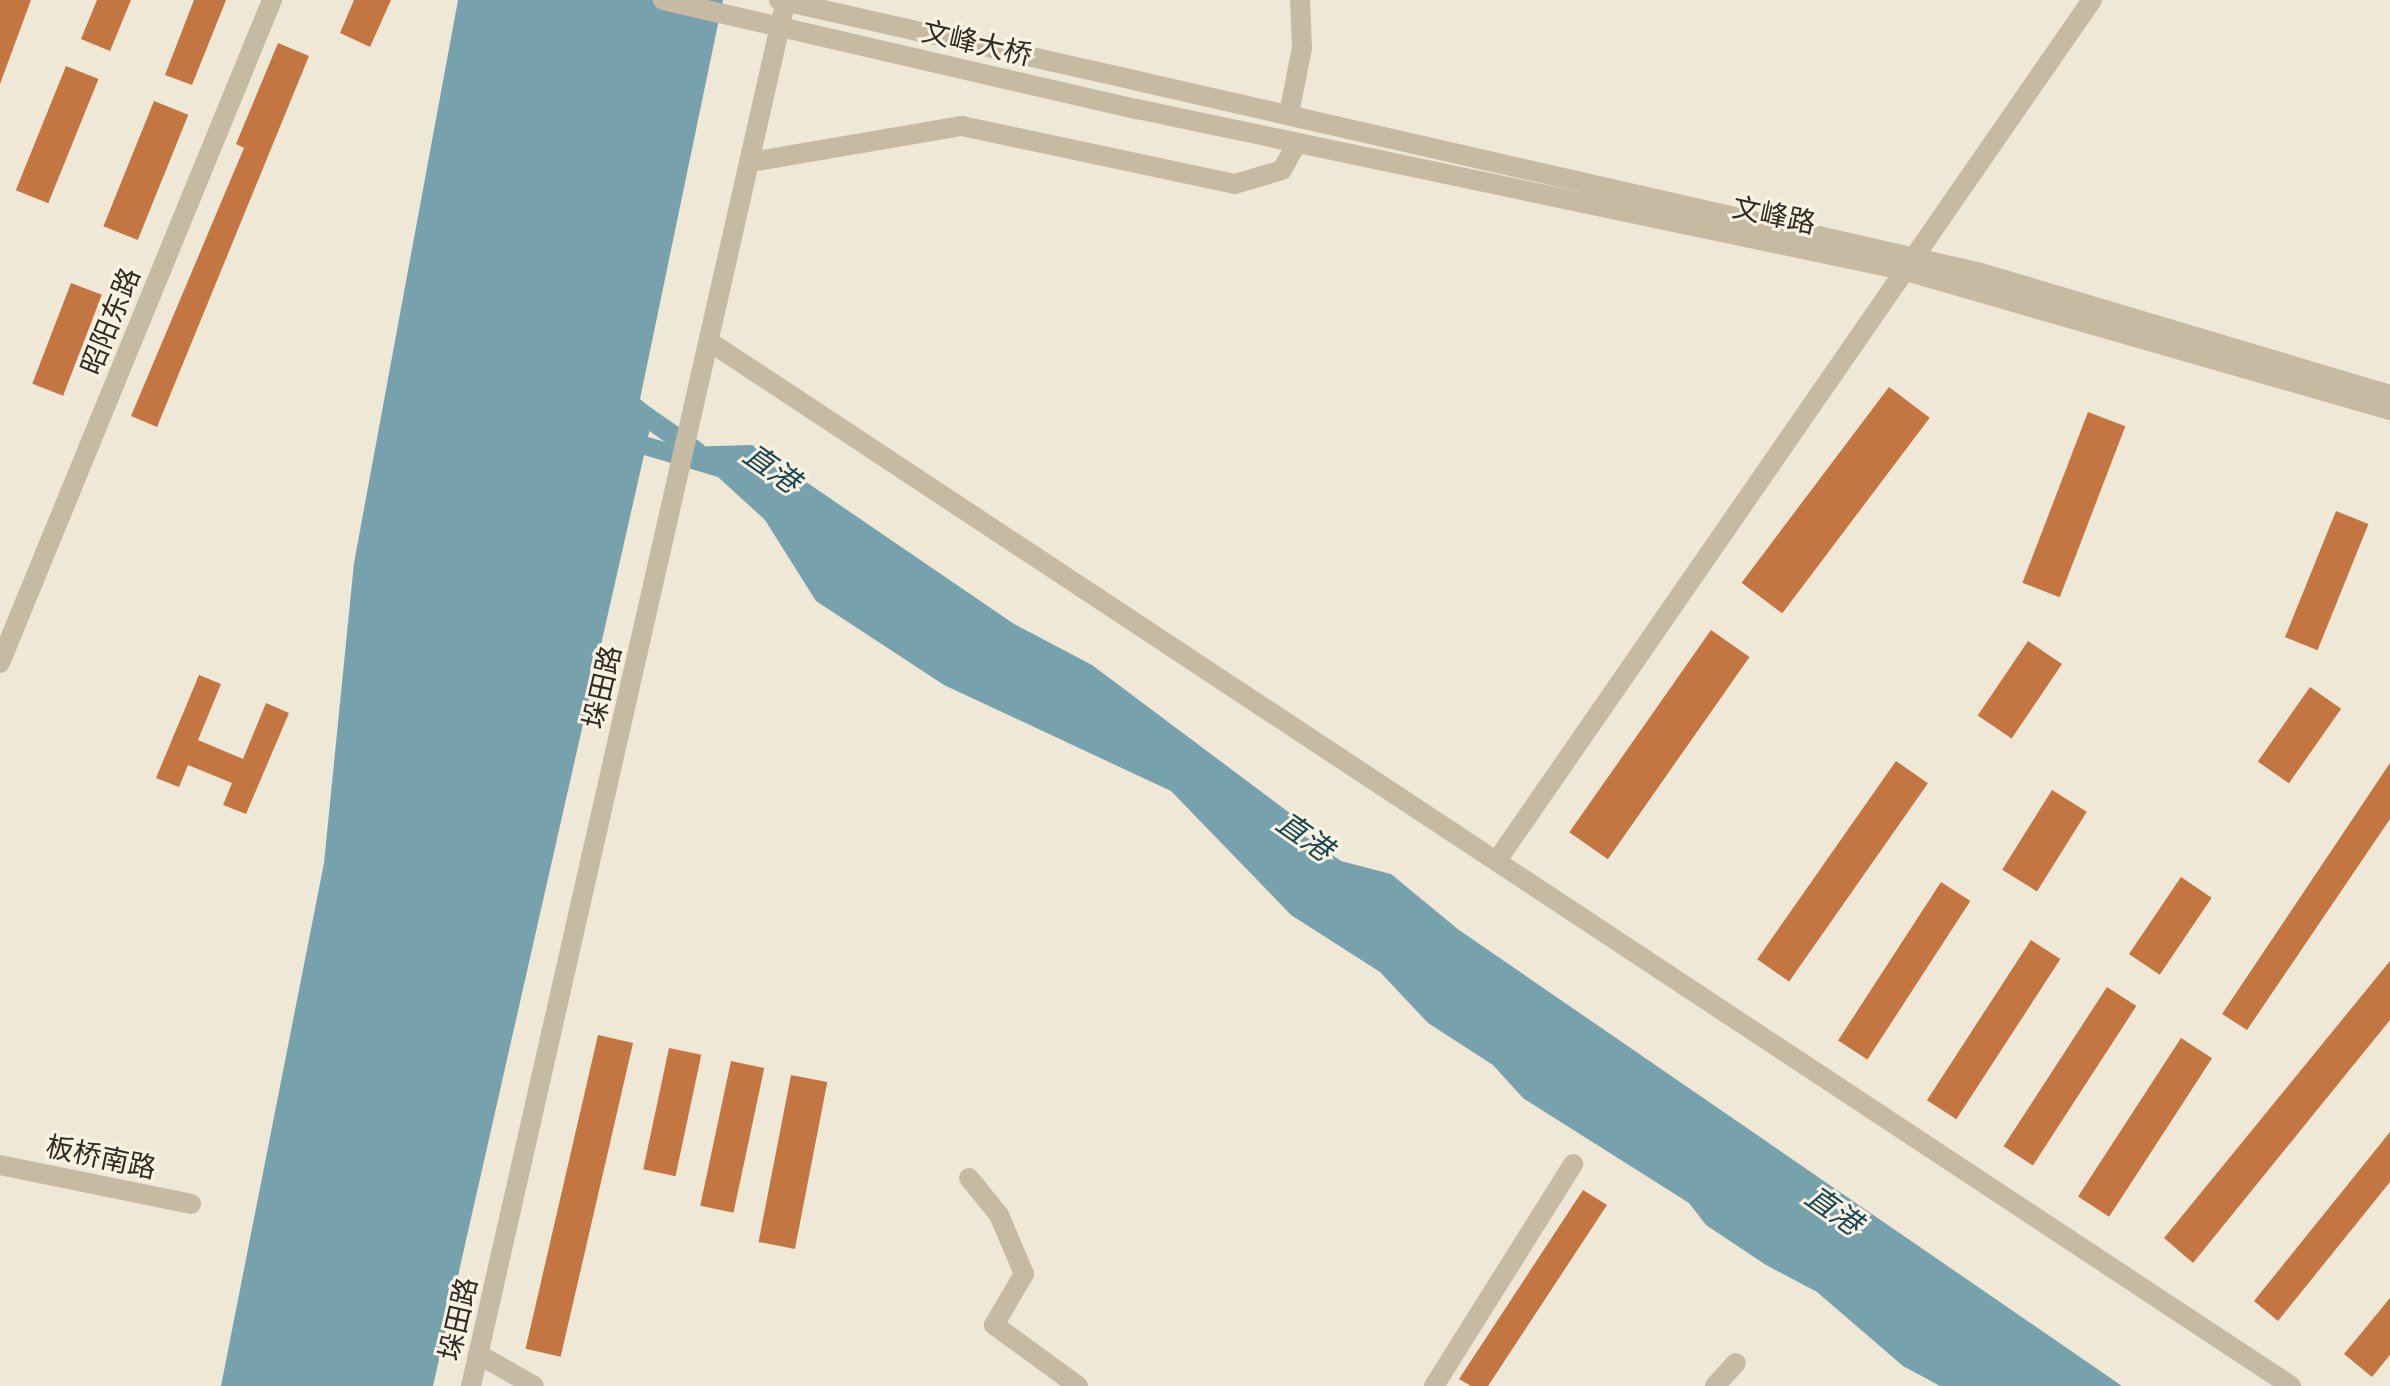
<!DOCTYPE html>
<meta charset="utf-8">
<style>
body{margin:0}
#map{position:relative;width:2390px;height:1386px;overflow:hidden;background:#f0e8d7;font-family:"Titillium Web","Noto Sans SC",sans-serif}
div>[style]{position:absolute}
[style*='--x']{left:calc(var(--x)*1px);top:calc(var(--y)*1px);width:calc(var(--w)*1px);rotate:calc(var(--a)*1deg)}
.water>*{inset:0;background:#77a1ac}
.canal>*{height:20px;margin:-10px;padding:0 10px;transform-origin:10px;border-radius:10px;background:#77a1ac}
.building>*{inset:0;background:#c37641;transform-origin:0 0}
.minor>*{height:20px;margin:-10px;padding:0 10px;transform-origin:10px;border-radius:10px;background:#c7baa3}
.tertiary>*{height:20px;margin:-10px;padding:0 10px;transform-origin:10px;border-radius:10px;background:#c7baa3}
.tertiary-bridge>*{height:20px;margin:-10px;padding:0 10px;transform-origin:10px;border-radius:10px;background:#c7baa3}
span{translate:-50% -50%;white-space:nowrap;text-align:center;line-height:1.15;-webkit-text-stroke:6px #f8f2e3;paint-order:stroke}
.street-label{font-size:28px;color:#322b25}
.water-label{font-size:30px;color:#1c4652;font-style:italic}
</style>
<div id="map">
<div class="water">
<i style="clip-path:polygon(458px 0,723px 0,640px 399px,654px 411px,648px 437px,682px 447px,752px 445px,1014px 624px,1092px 665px,1303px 823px,1303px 835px,1341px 861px,1391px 874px,1459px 930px,2122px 1386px,1940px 1386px,1903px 1366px,1817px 1292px,1766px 1265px,1706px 1225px,1689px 1203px,1523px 1098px,1493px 1065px,1428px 1023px,1380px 972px,1291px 915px,1171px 791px,944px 685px,816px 601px,765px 520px,718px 477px,644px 455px,433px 1386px,221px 1386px,324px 863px,354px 563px)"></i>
</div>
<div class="canal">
<i style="--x:631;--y:406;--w:80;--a:34.9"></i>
</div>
<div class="building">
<i style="clip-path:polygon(0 0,31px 0,0 84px)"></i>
<i style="clip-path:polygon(97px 0,131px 0,110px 51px,81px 39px)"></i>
<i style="clip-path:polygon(194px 0,226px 0,192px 85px,165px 75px)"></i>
<i style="clip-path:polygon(354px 0,391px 0,370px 47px,340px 33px)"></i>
<i style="clip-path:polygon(278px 43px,309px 56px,157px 427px,131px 416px,244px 148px,236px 144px)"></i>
<i style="left:66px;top:66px;width:35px;height:134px;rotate:22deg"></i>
<i style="left:154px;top:101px;width:37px;height:135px;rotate:22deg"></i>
<i style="left:71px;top:283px;width:33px;height:108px;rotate:21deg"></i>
<i style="left:1889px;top:387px;width:51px;height:245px;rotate:37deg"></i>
<i style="left:2088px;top:412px;width:40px;height:183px;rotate:21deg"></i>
<i style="left:2336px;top:511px;width:35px;height:136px;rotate:22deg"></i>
<i style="left:1711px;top:630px;width:47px;height:247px;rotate:35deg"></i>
<i style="left:2028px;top:641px;width:41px;height:90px;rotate:34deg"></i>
<i style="clip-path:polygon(199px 675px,221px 684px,198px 740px,243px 759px,266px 703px,289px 713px,246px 814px,223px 805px,232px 783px,188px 765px,179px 787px,156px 778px)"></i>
<i style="left:2310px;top:687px;width:38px;height:91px;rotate:35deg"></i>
<i style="left:1896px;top:761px;width:39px;height:242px;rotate:35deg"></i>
<i style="clip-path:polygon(2390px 763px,2390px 819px,2247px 1030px,2222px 1014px)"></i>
<i style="left:2052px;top:790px;width:41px;height:94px;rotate:32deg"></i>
<i style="left:2181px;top:877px;width:37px;height:93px;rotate:34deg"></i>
<i style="left:1941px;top:882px;width:35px;height:189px;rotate:33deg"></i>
<i style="left:2031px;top:940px;width:35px;height:191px;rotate:33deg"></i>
<i style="clip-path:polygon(2390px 961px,2390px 1020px,2193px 1263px,2164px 1238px)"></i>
<i style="left:2107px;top:987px;width:35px;height:190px;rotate:33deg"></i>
<i style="left:598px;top:1035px;width:36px;height:322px;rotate:13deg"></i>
<i style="left:2181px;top:1038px;width:37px;height:189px;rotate:33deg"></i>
<i style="left:669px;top:1048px;width:33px;height:124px;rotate:12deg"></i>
<i style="left:731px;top:1061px;width:34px;height:148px;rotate:12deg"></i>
<i style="left:791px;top:1075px;width:37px;height:170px;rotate:11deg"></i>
<i style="clip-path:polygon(2390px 1132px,2390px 1182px,2278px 1321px,2254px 1301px)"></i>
<i style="clip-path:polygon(1583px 1190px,1607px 1205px,1488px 1386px,1471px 1386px,1459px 1379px)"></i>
<i style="clip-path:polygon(2390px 1298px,2390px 1355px,2372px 1377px,2344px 1354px)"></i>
</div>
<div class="minor">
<i style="--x:713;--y:344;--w:1891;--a:33.44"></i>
<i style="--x:969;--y:1178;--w:48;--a:51"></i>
<i style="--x:999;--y:1215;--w:64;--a:67"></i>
<i style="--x:1024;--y:1274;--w:59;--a:120.5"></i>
<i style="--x:994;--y:1325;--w:104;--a:36"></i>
<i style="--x:478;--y:1354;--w:64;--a:29.7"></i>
<i style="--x:1434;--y:1386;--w:262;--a:-57.9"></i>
<i style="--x:1715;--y:1386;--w:31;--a:-48"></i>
</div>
<div class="tertiary">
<i style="--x:1142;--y:82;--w:860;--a:12.82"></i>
<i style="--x:1981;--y:273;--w:427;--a:16.6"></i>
<i style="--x:1137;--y:109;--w:782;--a:11.88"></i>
<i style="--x:1902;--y:270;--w:508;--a:16.01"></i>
<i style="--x:1289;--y:114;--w:67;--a:-78.9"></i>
<i style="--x:1302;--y:48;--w:48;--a:-92.4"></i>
<i style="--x:751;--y:162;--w:214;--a:-9.7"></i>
<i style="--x:962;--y:126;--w:279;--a:12"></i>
<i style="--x:1235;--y:184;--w:49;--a:-16.6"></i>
<i style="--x:1282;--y:170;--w:31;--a:-61"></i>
<i style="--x:0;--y:663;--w:717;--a:-67.69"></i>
<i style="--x:1498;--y:859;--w:1044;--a:-55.34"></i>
<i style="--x:0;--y:1165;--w:195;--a:11.5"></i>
<i style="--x:471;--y:1386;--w:1421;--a:-77.2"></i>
</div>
<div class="tertiary-bridge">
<i style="--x:663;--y:0;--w:486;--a:13"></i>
<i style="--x:779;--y:0;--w:372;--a:12.7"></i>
</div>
<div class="street-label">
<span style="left:977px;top:43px;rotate:13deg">文峰大桥</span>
<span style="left:1774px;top:215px;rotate:12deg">文峰路</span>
<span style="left:110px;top:321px;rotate:-68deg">昭阳东路</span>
<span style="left:602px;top:687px;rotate:-77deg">垛田路</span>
<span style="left:101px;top:1157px;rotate:12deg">板桥南路</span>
<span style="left:458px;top:1319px;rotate:-77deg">垛田路</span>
</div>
<div class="water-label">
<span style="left:772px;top:468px;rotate:35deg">直港</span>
<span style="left:1305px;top:836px;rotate:35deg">直港</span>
<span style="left:1834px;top:1210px;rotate:35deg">直港</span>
</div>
</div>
